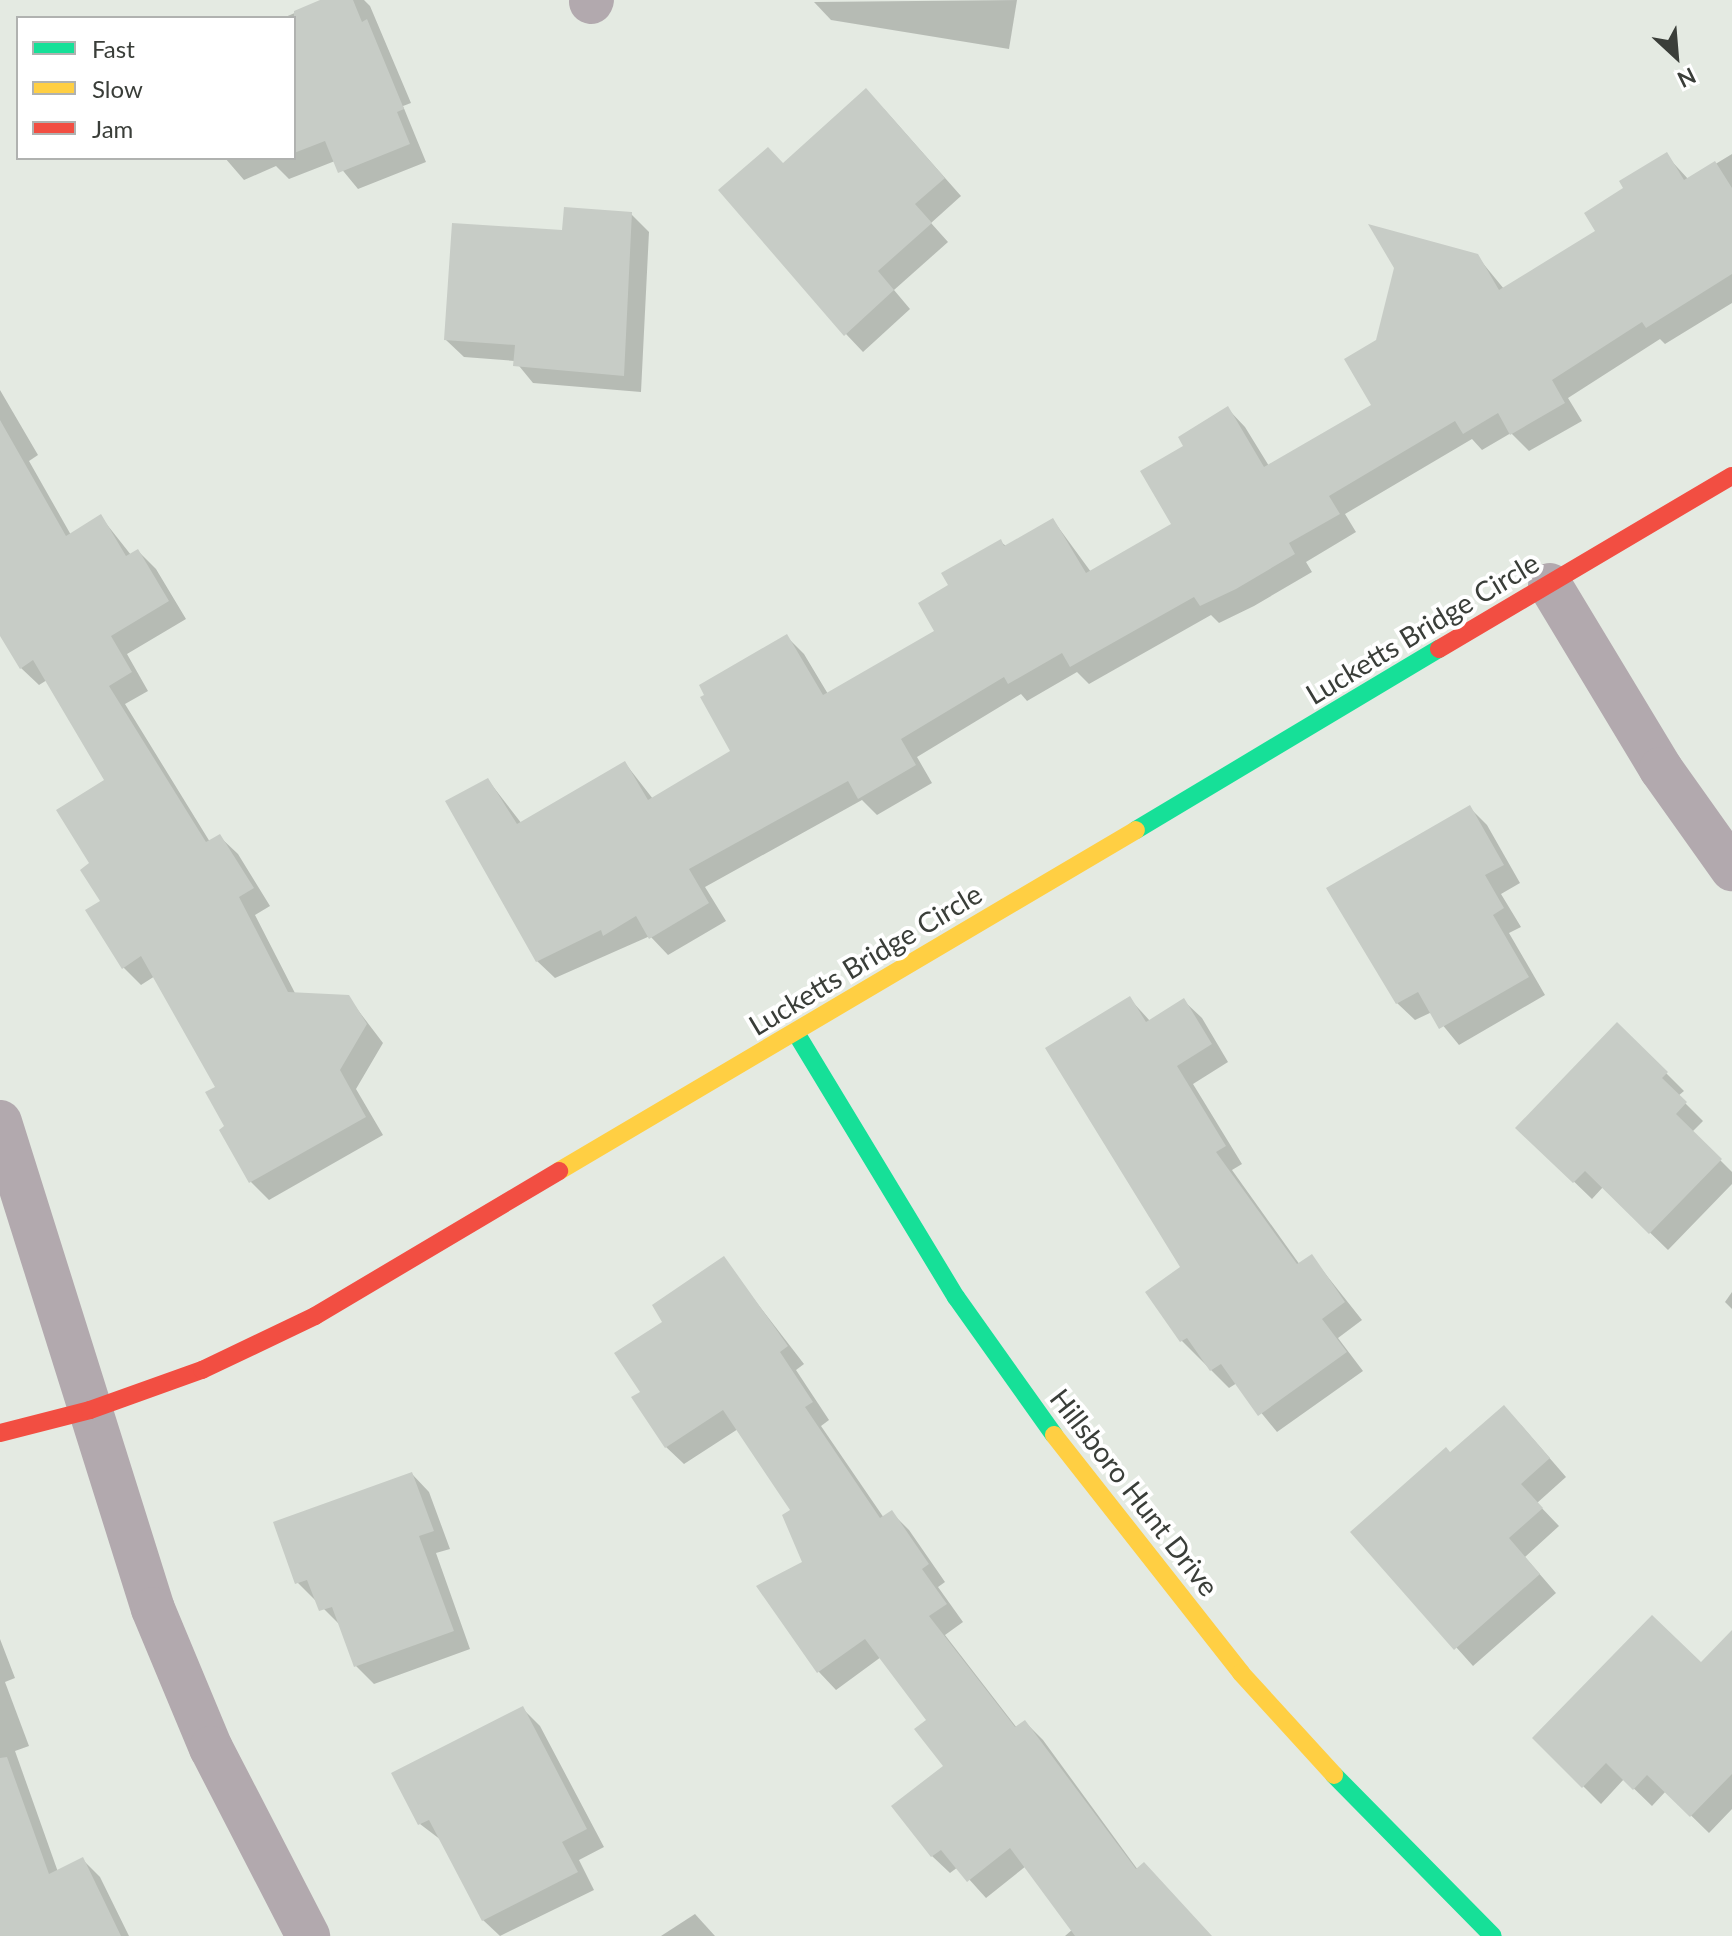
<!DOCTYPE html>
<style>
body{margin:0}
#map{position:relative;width:1732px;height:1936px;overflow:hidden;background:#e4eae2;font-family:Lato,sans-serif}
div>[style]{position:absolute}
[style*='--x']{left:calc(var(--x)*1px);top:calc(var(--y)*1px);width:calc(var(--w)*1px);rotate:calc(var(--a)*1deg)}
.shadow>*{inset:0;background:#0003}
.building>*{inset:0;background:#c7ccc6}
.street>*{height:44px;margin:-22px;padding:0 22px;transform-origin:22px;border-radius:22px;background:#b2a9ae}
.fast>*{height:18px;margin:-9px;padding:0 9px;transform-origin:9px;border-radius:9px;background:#16e098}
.slow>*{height:18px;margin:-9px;padding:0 9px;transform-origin:9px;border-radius:9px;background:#ffcf43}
.jam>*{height:18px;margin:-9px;padding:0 9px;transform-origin:9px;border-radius:9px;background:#f24e42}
span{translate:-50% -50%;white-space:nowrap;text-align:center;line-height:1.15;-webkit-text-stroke:8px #fff;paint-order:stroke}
.street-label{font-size:28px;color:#3a3e39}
.legend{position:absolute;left:16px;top:16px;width:280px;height:144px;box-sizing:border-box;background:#fff;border:2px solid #b0b2b0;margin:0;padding:10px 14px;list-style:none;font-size:24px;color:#3a3e39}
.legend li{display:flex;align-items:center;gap:16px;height:40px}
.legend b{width:40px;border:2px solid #b0b2b0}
.north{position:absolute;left:1636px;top:16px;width:80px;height:80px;-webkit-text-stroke:6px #fff;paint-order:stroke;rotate:154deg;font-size:22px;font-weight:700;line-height:32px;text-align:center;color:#3a3e39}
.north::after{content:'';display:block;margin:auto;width:28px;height:36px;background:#3a3e39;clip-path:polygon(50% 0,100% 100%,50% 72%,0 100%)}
</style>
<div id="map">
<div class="shadow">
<i style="clip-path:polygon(325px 0,364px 0,370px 6px,411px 103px,403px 106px,426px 162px,358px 189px,335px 161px,289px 179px,276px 166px,244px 180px,225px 158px,294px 158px,294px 18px,283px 18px)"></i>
<i style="clip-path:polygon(1017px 0,1009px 49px,831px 20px,814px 2px)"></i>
<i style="clip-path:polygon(884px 109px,961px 196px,931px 223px,948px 242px,894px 290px,910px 309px,863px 352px,846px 334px,784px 165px)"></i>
<i style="clip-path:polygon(1732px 154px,1732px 303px,1665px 344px,1660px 339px,1568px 398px,1582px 421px,1529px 451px,1511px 433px,1482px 450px,1472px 439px,1345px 514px,1356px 532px,1306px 562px,1312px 572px,1254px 606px,1219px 623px,1211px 615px,1089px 684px,1077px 672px,1027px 701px,1021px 694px,917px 757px,932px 783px,877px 815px,862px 800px,705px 887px,726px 921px,668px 955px,650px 936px,555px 978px,537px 961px,488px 780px,522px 824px,625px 763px,653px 799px,733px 752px,786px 636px,804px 654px,828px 694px,937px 632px,950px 585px,1000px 541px,1007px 547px,1053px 520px,1091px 572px,1174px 525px,1186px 447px,1228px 409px,1245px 427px,1269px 466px,1373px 405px,1378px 342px,1477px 256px,1504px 289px,1598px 232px,1626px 188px,1666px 155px,1689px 180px)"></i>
<i style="clip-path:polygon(631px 214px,649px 232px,641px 392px,533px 383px,515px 361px,464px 357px,446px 340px,564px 232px)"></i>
<i style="clip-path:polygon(0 390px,38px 455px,29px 461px,71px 535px,101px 517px,131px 555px,138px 551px,156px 569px,186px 619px,127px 654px,148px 691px,125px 704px,210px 842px,220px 837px,238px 854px,270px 906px,255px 915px,296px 995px,348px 997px,383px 1043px,356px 1089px,383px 1135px,269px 1200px,251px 1182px,221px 1130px,227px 1126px,218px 1088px,155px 976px,141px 985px,123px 967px,92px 864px,107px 781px,47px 680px,39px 685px,21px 668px,0 627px)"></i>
<i style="clip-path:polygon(1469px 807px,1487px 825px,1520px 883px,1501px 894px,1521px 927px,1509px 933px,1545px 995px,1459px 1045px,1432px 1012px,1415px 1020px,1397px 1003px)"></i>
<i style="clip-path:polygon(1130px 999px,1150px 1021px,1184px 1001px,1202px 1018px,1228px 1062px,1193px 1084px,1242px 1164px,1232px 1170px,1300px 1265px,1312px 1257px,1362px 1320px,1338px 1338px,1363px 1371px,1277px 1432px,1237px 1383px,1229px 1388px,1182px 1341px,1148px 1293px,1183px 1267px)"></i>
<i style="clip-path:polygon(1617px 1024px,1684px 1091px,1678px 1096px,1703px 1121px,1692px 1132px,1732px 1172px,1732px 1184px,1668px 1250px,1603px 1187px,1592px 1199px,1536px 1145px)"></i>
<i style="clip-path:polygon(723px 1259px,804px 1364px,796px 1370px,829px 1420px,821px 1426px,884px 1518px,892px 1513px,909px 1530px,945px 1582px,938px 1587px,963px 1622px,945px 1635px,1017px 1728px,1025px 1722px,1043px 1740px,1138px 1870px,1206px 1936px,1065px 1936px,1073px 1929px,1026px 1866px,986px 1898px,958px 1867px,950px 1873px,932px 1856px,946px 1766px,929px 1720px,881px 1657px,836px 1690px,819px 1672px,759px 1586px,805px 1563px,793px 1511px,738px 1429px,684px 1464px,666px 1447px,643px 1392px,665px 1322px)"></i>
<i style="clip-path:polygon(1732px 1292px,1732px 1309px,1725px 1302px)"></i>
<i style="clip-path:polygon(1521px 1425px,1566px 1477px,1537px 1503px,1559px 1526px,1525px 1557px,1556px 1593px,1473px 1666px,1353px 1532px,1450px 1455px)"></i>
<i style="clip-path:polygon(412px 1474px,429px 1492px,450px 1549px,436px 1553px,470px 1649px,374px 1684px,356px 1666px,342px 1627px,297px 1582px)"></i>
<i style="clip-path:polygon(0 1639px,15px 1678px,5px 1682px,29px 1746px,15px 1751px,58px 1872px,83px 1860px,100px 1877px,129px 1936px,0 1936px)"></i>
<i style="clip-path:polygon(1732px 1669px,1732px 1809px,1709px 1833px,1666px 1791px,1652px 1806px,1624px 1779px,1601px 1804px,1535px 1738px)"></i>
<i style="clip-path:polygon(522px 1708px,540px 1726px,604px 1847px,579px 1860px,594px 1890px,500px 1936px,483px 1920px,441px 1840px,420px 1824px)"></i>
<i style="clip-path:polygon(695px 1914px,715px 1936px,661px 1936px)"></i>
</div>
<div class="building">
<i style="clip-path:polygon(320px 0,353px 0,362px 22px,367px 19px,404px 109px,397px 112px,410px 144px,338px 173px,325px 141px,294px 153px,294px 11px)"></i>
<i style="clip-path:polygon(866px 88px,945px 178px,915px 204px,932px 223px,878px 271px,894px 290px,844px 336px,718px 190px,768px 147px,783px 163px)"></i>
<i style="clip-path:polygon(1667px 152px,1684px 180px,1715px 161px,1732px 188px,1732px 274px,1646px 328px,1642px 322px,1552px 380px,1565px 403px,1510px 435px,1498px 413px,1463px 434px,1455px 421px,1329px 496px,1340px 514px,1289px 543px,1295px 554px,1236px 589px,1200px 606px,1194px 597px,1070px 667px,1062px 653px,1008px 684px,1004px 677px,901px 739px,916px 765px,858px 799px,848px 781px,689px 869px,709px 903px,649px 939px,636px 916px,603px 936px,601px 930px,536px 962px,445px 801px,488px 778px,517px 824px,625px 761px,648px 800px,730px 751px,700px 697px,704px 695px,699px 685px,787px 634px,823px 695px,934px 631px,918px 603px,948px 585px,941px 573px,1001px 539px,1004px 546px,1053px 518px,1086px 573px,1171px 524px,1140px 471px,1183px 446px,1178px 437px,1228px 406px,1264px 467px,1371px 405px,1344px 359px,1376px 340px,1394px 268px,1368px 224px,1478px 254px,1499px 290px,1595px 231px,1584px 213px,1623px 188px,1619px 181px)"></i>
<i style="clip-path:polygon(564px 207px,632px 212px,624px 376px,513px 366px,515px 345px,444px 340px,452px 223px,562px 230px)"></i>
<i style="clip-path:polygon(0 420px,66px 536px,101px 514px,126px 556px,138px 549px,169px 601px,111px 636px,132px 672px,109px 686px,206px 842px,220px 834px,254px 888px,239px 897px,288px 992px,349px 995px,367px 1024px,340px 1070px,366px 1117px,249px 1183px,219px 1130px,224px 1126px,205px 1092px,215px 1087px,141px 956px,122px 969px,85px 910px,100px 901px,80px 870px,89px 863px,56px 810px,104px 780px,33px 660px,20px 669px,0 636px)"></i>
<i style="clip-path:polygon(1470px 805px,1504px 865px,1485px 875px,1504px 908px,1493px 915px,1529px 977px,1439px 1029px,1418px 992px,1396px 1004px,1326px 888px)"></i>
<i style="clip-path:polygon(1130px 996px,1146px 1022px,1184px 998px,1212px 1044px,1177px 1066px,1226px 1146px,1216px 1152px,1297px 1264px,1312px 1254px,1345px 1302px,1322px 1319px,1347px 1352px,1258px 1416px,1221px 1364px,1210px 1371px,1187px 1338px,1180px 1342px,1145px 1292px,1180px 1267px,1045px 1048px)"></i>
<i style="clip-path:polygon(1617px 1022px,1668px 1072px,1662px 1078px,1687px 1102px,1676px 1114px,1722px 1159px,1649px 1234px,1585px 1171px,1573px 1183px,1515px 1128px)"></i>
<i style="clip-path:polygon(724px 1256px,788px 1346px,780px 1352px,813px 1402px,805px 1407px,880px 1518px,892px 1510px,929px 1564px,922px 1569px,947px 1604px,929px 1616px,1015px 1727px,1025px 1720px,1136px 1869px,1144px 1862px,1212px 1936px,1075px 1936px,1010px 1848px,967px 1882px,941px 1850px,931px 1857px,891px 1806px,943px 1766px,914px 1729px,926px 1720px,865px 1639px,817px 1673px,756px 1586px,802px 1562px,782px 1515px,790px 1510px,723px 1410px,665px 1448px,631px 1397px,640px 1392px,614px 1353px,662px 1322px,652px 1305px)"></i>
<i style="clip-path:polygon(1504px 1405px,1550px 1458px,1521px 1484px,1543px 1508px,1509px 1538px,1540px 1574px,1454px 1650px,1350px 1532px,1446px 1447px,1450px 1452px)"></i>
<i style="clip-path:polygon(412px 1472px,434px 1531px,419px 1536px,454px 1631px,354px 1667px,332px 1607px,319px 1611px,307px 1580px,295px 1584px,273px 1522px)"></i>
<i style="clip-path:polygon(1652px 1615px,1701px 1662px,1732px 1630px,1732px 1774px,1690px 1817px,1647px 1775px,1633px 1790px,1606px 1763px,1582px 1788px,1532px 1738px)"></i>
<i style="clip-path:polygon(523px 1706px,587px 1829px,562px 1842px,578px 1872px,482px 1921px,429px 1820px,418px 1825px,391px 1773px)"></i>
<i style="clip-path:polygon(7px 1757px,49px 1874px,83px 1857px,121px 1936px,0 1936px,0 1758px)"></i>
</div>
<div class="street">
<i style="--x:591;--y:2;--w:2;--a:-63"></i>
<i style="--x:1550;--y:585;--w:215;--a:58.9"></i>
<i style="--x:1661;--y:769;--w:123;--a:54.6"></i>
<i style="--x:0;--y:1122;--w:510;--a:72.56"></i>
<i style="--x:153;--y:1609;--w:151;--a:67.4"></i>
<i style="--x:211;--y:1748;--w:212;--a:62.7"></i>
</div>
<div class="fast">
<i style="--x:1136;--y:830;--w:353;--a:-30.9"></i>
<i style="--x:796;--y:1033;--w:309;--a:58.8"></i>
<i style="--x:956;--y:1297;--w:169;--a:54.6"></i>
<i style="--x:1334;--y:1775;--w:226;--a:45.4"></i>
</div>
<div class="slow">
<i style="--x:559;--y:1171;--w:670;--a:-30.58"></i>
<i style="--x:1054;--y:1435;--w:303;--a:51.8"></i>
<i style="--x:1241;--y:1673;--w:138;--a:47.6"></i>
</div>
<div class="jam">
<i style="--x:1439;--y:649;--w:340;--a:-30.6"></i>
<i style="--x:0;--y:1433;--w:93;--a:-14.3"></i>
<i style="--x:90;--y:1410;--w:119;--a:-19.7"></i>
<i style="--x:202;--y:1370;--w:125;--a:-25.5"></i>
<i style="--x:315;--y:1316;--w:284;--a:-30.7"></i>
</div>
<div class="street-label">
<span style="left:1422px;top:628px;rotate:-31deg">Lucketts Bridge Circle</span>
<span style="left:865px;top:959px;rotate:-31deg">Lucketts Bridge Circle</span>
<span style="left:1135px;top:1492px;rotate:52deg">Hillsboro Hunt Drive</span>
</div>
<ul class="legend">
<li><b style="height:10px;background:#16e098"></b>Fast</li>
<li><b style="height:10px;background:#ffcf43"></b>Slow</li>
<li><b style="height:10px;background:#f24e42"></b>Jam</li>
</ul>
<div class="north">N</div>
</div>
